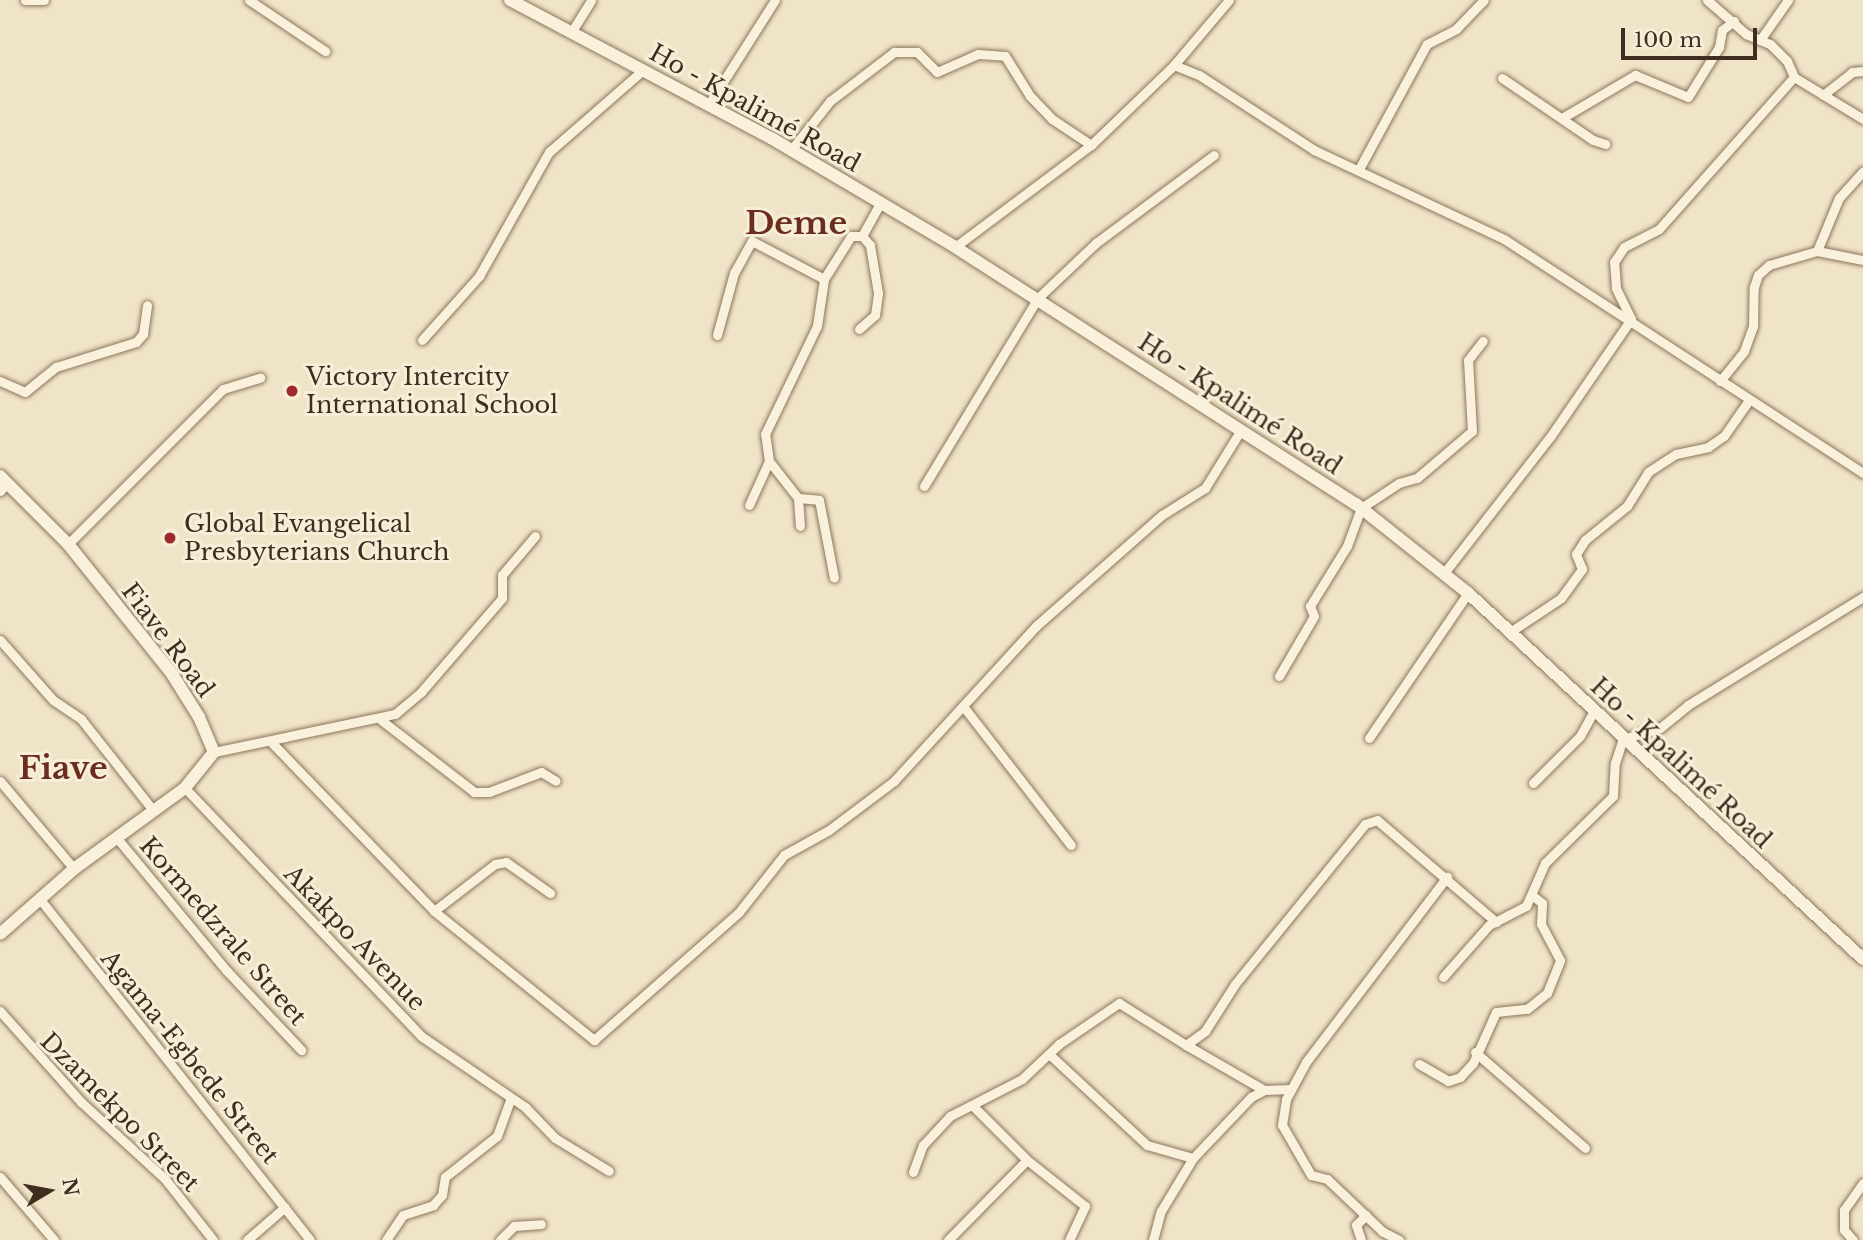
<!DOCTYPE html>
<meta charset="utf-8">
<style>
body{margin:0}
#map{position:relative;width:1863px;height:1240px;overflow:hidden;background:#f0e4c8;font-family:"Libre Baskerville",serif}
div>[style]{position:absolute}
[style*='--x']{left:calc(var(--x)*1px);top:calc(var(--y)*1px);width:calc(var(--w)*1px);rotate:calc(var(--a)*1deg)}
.roads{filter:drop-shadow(0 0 2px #8d765c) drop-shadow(0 0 2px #8d765c)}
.street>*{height:9px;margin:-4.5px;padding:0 4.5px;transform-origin:4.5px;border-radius:4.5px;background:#faf1dc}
.secondary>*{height:12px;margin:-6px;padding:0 6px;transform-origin:6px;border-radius:6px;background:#faf1dc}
.dots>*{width:19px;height:19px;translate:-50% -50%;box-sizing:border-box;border:4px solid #f7eed8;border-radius:50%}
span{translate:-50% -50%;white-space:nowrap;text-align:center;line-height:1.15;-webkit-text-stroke:6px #f7eed8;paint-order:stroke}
.street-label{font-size:24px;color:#3d2e20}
.poi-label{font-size:24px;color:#3d2e20}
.left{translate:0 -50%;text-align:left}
.district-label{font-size:32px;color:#6b2e1e;font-weight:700}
.north{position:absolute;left:14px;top:1156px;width:70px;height:70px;-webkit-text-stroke:5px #f7eed8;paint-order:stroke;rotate:80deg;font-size:19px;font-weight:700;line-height:28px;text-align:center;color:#3d2e20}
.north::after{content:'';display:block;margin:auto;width:24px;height:32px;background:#3d2e20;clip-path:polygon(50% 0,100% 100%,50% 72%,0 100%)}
.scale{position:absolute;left:1621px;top:28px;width:136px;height:32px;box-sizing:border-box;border:4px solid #3d2e20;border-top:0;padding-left:9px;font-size:21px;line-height:24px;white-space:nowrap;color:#3d2e20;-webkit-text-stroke:5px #f7eed8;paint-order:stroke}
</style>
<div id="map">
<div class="roads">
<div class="street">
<i style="--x:25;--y:0;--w:19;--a:0"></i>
<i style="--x:249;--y:0;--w:92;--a:33.9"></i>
<i style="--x:1707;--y:0;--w:52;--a:41.1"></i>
<i style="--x:1746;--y:34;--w:26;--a:23"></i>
<i style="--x:1770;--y:44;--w:24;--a:45"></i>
<i style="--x:1787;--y:61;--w:17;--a:66"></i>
<i style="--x:1794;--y:77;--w:81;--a:31.3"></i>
<i style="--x:572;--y:31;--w:36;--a:-58"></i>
<i style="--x:1760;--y:40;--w:49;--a:-55"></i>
<i style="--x:1174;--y:65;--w:27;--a:22"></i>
<i style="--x:1199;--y:75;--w:137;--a:33.1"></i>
<i style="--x:1314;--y:150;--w:210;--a:25.1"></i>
<i style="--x:1504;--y:239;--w:429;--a:33.1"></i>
<i style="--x:1502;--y:78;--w:110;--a:34.3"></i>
<i style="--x:1593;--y:140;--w:13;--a:18"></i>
<i style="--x:1823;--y:95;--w:37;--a:-38"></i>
<i style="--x:1852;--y:72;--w:11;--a:-5"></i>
<i style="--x:709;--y:104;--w:123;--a:-57.6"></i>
<i style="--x:1562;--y:118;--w:85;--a:-30.5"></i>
<i style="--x:1635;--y:75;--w:57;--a:22.5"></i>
<i style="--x:1688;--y:97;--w:59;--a:-58.2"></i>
<i style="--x:1719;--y:47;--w:17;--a:-80"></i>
<i style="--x:1722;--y:30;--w:15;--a:-37"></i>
<i style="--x:791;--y:150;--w:63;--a:-51.5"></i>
<i style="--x:830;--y:101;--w:81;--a:-37.4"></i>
<i style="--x:894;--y:52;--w:23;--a:0"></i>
<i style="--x:917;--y:52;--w:28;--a:45"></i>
<i style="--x:937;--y:72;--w:45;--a:-23.7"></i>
<i style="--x:978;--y:54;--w:27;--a:4"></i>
<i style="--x:1005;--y:56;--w:47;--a:58"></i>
<i style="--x:1030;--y:96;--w:32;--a:46"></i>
<i style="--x:1052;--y:119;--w:47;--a:33.7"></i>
<i style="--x:1359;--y:169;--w:142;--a:-61.5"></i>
<i style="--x:1427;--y:44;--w:33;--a:-27"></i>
<i style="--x:1456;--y:29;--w:40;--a:-46"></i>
<i style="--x:955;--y:247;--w:170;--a:-36.9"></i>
<i style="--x:1091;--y:145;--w:115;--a:-43.9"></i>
<i style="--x:1174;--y:65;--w:85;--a:-49.8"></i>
<i style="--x:1817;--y:251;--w:57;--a:-67.5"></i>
<i style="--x:1839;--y:198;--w:36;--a:-48"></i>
<i style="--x:859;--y:329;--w:21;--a:-41"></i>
<i style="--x:875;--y:315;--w:22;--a:-82"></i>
<i style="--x:878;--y:293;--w:49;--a:-99.5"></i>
<i style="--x:870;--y:245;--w:12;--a:-132"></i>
<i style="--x:717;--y:335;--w:64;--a:-74.7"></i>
<i style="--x:734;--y:273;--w:37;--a:-61"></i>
<i style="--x:752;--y:241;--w:81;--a:27.8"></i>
<i style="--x:422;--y:340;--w:86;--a:-48.3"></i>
<i style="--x:479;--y:276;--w:142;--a:-60.6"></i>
<i style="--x:549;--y:152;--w:126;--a:-41.1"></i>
<i style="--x:0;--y:381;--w:27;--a:24"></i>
<i style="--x:25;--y:392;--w:40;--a:-39"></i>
<i style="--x:56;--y:367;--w:84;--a:-17.4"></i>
<i style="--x:136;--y:342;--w:11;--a:-49"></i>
<i style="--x:143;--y:334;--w:29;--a:-82"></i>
<i style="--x:1720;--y:381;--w:38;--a:-51"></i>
<i style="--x:1744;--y:351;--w:27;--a:-70"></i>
<i style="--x:1753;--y:326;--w:39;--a:-89"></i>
<i style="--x:1754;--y:287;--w:13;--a:-72"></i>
<i style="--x:1758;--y:275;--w:15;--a:-42"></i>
<i style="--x:1769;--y:265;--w:50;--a:-16.3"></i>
<i style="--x:1817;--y:251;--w:47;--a:11.1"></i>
<i style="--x:769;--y:461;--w:47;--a:51.9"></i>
<i style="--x:798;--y:498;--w:28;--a:86"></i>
<i style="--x:924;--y:486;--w:220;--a:-58.8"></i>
<i style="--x:1038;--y:298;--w:80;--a:-43.5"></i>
<i style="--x:1096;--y:243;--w:147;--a:-36.7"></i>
<i style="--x:0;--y:491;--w:11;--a:-49"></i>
<i style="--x:798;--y:498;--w:21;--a:5"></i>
<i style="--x:819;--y:500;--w:79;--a:79.1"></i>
<i style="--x:749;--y:505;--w:48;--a:-65.6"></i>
<i style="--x:769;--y:461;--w:27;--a:-98"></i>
<i style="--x:765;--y:434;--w:120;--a:-64.3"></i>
<i style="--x:817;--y:326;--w:48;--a:-81.5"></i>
<i style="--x:824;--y:279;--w:51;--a:-57.9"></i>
<i style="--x:851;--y:236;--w:11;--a:0"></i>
<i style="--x:862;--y:236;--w:38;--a:-61"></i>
<i style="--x:68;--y:544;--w:219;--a:-45"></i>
<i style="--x:223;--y:389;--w:39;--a:-17"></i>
<i style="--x:1444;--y:573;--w:172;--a:-52.1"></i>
<i style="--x:1550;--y:437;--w:143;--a:-55.5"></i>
<i style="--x:1631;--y:319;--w:34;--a:-116"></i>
<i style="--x:1616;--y:288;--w:26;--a:-94"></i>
<i style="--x:1614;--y:262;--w:18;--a:-56"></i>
<i style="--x:1624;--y:247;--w:39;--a:-27"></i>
<i style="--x:1659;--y:229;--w:203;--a:-48.4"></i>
<i style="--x:1510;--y:632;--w:61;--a:-33.7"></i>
<i style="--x:1561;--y:598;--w:36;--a:-54"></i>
<i style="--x:1582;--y:569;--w:16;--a:-112"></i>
<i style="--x:1576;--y:554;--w:17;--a:-57"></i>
<i style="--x:1585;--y:540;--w:54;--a:-39"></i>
<i style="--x:1627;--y:506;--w:40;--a:-58"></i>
<i style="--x:1648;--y:472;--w:33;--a:-33"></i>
<i style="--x:1676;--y:454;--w:33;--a:-12"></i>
<i style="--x:1708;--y:447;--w:19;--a:-35"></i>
<i style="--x:1724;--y:436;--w:44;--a:-55.2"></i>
<i style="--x:0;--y:640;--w:80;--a:48.5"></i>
<i style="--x:53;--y:700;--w:34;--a:34"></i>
<i style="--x:81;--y:719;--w:115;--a:51.7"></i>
<i style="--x:1279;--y:676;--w:69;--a:-59.7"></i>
<i style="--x:1314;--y:616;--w:11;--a:-112"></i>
<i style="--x:1310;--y:606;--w:70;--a:-58.3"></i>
<i style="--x:1347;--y:546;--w:40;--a:-69.8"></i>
<i style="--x:1361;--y:508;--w:45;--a:-33.3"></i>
<i style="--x:1399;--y:483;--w:19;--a:-16"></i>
<i style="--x:1417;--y:478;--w:72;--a:-40.5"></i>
<i style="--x:1472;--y:431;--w:71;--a:-93.2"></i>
<i style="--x:1468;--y:360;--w:24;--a:-52"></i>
<i style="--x:963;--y:706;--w:176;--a:52.2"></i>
<i style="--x:381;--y:720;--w:118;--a:37.7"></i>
<i style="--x:474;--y:792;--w:15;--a:0"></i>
<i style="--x:489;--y:792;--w:56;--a:-21"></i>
<i style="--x:541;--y:772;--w:17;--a:31"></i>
<i style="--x:1369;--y:738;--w:176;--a:-55.7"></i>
<i style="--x:272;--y:743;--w:233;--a:46"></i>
<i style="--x:434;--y:911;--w:206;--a:38.9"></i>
<i style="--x:594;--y:1040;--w:193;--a:-41.4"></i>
<i style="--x:739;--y:912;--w:73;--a:-51.7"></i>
<i style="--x:784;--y:855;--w:51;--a:-29.1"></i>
<i style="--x:829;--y:830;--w:81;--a:-37"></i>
<i style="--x:894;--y:781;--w:210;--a:-47.5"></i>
<i style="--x:1036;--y:626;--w:168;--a:-41.4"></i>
<i style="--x:1162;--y:515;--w:51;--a:-32.1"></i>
<i style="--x:1205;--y:488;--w:68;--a:-58.2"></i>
<i style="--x:214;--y:752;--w:185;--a:-11.9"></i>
<i style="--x:395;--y:714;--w:34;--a:-40"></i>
<i style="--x:421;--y:692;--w:124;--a:-49.2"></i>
<i style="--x:502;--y:598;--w:23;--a:-90"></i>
<i style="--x:502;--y:575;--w:51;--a:-49.8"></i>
<i style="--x:0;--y:781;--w:115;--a:49.9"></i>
<i style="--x:1533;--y:783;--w:66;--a:-45"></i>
<i style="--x:1580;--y:736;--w:29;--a:-61"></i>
<i style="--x:185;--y:788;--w:342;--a:46.4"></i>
<i style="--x:421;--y:1036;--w:126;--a:34.3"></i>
<i style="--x:525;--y:1107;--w:43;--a:45.9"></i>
<i style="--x:555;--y:1138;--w:63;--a:31.4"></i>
<i style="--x:116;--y:837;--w:173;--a:50.4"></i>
<i style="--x:226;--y:970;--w:110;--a:46.8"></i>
<i style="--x:39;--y:898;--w:436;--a:51.6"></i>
<i style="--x:434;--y:911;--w:77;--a:-37.6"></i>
<i style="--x:495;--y:864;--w:11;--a:-10"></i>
<i style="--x:506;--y:862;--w:54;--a:35.2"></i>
<i style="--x:1443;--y:977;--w:69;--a:-48.5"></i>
<i style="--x:1489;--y:925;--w:42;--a:-27.2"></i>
<i style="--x:1526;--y:906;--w:47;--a:-66.2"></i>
<i style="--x:1545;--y:863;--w:95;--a:-44.6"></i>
<i style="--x:1613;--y:796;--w:33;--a:-87"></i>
<i style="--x:1615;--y:763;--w:25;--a:-72"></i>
<i style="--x:1623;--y:739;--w:39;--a:-17"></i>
<i style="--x:1660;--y:728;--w:36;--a:-39"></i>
<i style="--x:1688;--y:705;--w:206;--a:-31.7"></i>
<i style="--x:0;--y:1011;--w:122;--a:48.3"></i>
<i style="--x:81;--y:1102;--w:114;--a:42.5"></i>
<i style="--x:165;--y:1179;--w:78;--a:51.8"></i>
<i style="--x:1186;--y:1045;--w:90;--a:30"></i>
<i style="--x:1264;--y:1090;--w:27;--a:-2"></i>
<i style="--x:1475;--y:1052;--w:146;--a:41.1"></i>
<i style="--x:1049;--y:1054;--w:134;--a:42.9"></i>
<i style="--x:1147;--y:1145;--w:48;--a:15.8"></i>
<i style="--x:1419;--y:1064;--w:34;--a:30"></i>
<i style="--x:1448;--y:1081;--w:13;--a:-18"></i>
<i style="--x:1460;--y:1077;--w:19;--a:-47"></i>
<i style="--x:1473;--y:1063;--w:56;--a:-65.7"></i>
<i style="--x:1496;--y:1012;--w:31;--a:-6"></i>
<i style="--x:1527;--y:1009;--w:26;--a:-39"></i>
<i style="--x:1547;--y:993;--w:35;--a:-68"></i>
<i style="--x:1560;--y:960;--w:41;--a:-117.8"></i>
<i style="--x:1541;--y:924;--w:21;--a:-87"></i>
<i style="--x:1542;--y:903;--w:11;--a:-142"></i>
<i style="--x:974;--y:1107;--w:75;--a:45"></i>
<i style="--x:913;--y:1172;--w:29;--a:-70"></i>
<i style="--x:923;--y:1145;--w:40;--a:-47"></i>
<i style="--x:950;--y:1116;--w:81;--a:-27.2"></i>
<i style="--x:1022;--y:1079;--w:51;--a:-43.4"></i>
<i style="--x:1059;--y:1044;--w:73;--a:-34.3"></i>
<i style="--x:1119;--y:1003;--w:79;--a:32.1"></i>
<i style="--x:1186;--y:1045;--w:24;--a:-36"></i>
<i style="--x:1205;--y:1031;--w:56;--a:-57.4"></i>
<i style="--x:1235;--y:984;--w:206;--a:-50.9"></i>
<i style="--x:1365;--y:824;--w:13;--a:-18"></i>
<i style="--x:1377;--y:820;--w:157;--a:40.6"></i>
<i style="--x:0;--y:1177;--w:83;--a:49.4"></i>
<i style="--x:247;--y:1240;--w:50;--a:-41"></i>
<i style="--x:386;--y:1240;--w:30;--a:-56"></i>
<i style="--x:403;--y:1215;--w:32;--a:-18"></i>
<i style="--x:433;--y:1205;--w:13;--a:-48"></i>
<i style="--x:442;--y:1195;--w:18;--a:-81"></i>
<i style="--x:445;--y:1177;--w:66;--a:-38.3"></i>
<i style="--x:497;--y:1136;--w:38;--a:-70"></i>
<i style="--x:500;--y:1240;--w:20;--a:-45"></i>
<i style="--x:514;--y:1226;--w:27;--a:-4"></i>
<i style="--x:948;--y:1240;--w:112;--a:-45.4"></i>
<i style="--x:1027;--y:1160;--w:74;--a:38.4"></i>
<i style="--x:1085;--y:1206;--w:38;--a:115"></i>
<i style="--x:1153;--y:1240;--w:30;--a:-75"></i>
<i style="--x:1161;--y:1211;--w:62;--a:-58.9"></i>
<i style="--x:1193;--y:1158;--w:84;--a:-46.4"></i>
<i style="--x:1251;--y:1097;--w:15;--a:-28"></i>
<i style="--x:1361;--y:1240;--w:16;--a:-108"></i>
<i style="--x:1356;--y:1225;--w:14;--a:-45"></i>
<i style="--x:1399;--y:1240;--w:18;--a:-153"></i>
<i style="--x:1383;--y:1232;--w:77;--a:-136.6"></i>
<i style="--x:1327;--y:1179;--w:16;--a:-166"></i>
<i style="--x:1311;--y:1175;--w:58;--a:-120.1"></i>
<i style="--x:1282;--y:1125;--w:26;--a:-81"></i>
<i style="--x:1286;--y:1099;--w:42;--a:-61.6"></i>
<i style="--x:1306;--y:1062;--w:233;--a:-52.7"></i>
<i style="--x:1853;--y:1240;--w:13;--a:-132"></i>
<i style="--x:1844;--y:1230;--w:20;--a:-90"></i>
<i style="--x:1844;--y:1210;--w:33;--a:-55"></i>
</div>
<div class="secondary">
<i style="--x:510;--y:0;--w:295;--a:27.9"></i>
<i style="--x:771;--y:138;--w:214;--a:30.6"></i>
<i style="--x:955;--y:247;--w:476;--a:32.7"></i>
<i style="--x:1356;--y:504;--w:143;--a:38.5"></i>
<i style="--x:1468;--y:593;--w:538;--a:42.82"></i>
<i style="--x:0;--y:476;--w:96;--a:45"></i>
<i style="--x:68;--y:544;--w:166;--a:51.3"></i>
<i style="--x:172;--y:674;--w:51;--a:57.9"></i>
<i style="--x:199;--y:717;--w:38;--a:67"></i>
<i style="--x:214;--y:752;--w:46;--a:128.9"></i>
<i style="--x:185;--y:788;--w:137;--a:143.9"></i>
<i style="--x:74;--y:869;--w:98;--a:138.7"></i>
</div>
</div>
<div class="dots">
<i style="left:292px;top:391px;background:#9e2a2b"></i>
<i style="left:170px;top:538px;background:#9e2a2b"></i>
</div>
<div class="street-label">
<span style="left:755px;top:108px;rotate:29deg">Ho - Kpalimé Road</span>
<span style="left:1240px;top:404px;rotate:33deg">Ho - Kpalimé Road</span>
<span style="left:168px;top:640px;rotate:53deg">Fiave Road</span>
<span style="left:1681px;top:763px;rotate:43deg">Ho - Kpalimé Road</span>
<span style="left:223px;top:931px;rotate:49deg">Kormedzrale Street</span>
<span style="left:355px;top:938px;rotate:46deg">Akakpo Avenue</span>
<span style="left:190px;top:1057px;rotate:51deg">Agama-Egbede Street</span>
<span style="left:120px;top:1112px;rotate:45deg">Dzamekpo Street</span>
</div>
<div class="poi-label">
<span class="left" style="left:306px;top:391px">Victory Intercity<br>International School</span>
<span class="left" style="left:184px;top:538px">Global Evangelical<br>Presbyterians Church</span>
</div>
<div class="district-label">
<span style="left:796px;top:223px">Deme</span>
<span style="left:63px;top:768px">Fiave</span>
</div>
<div class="north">N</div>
<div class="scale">100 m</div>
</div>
